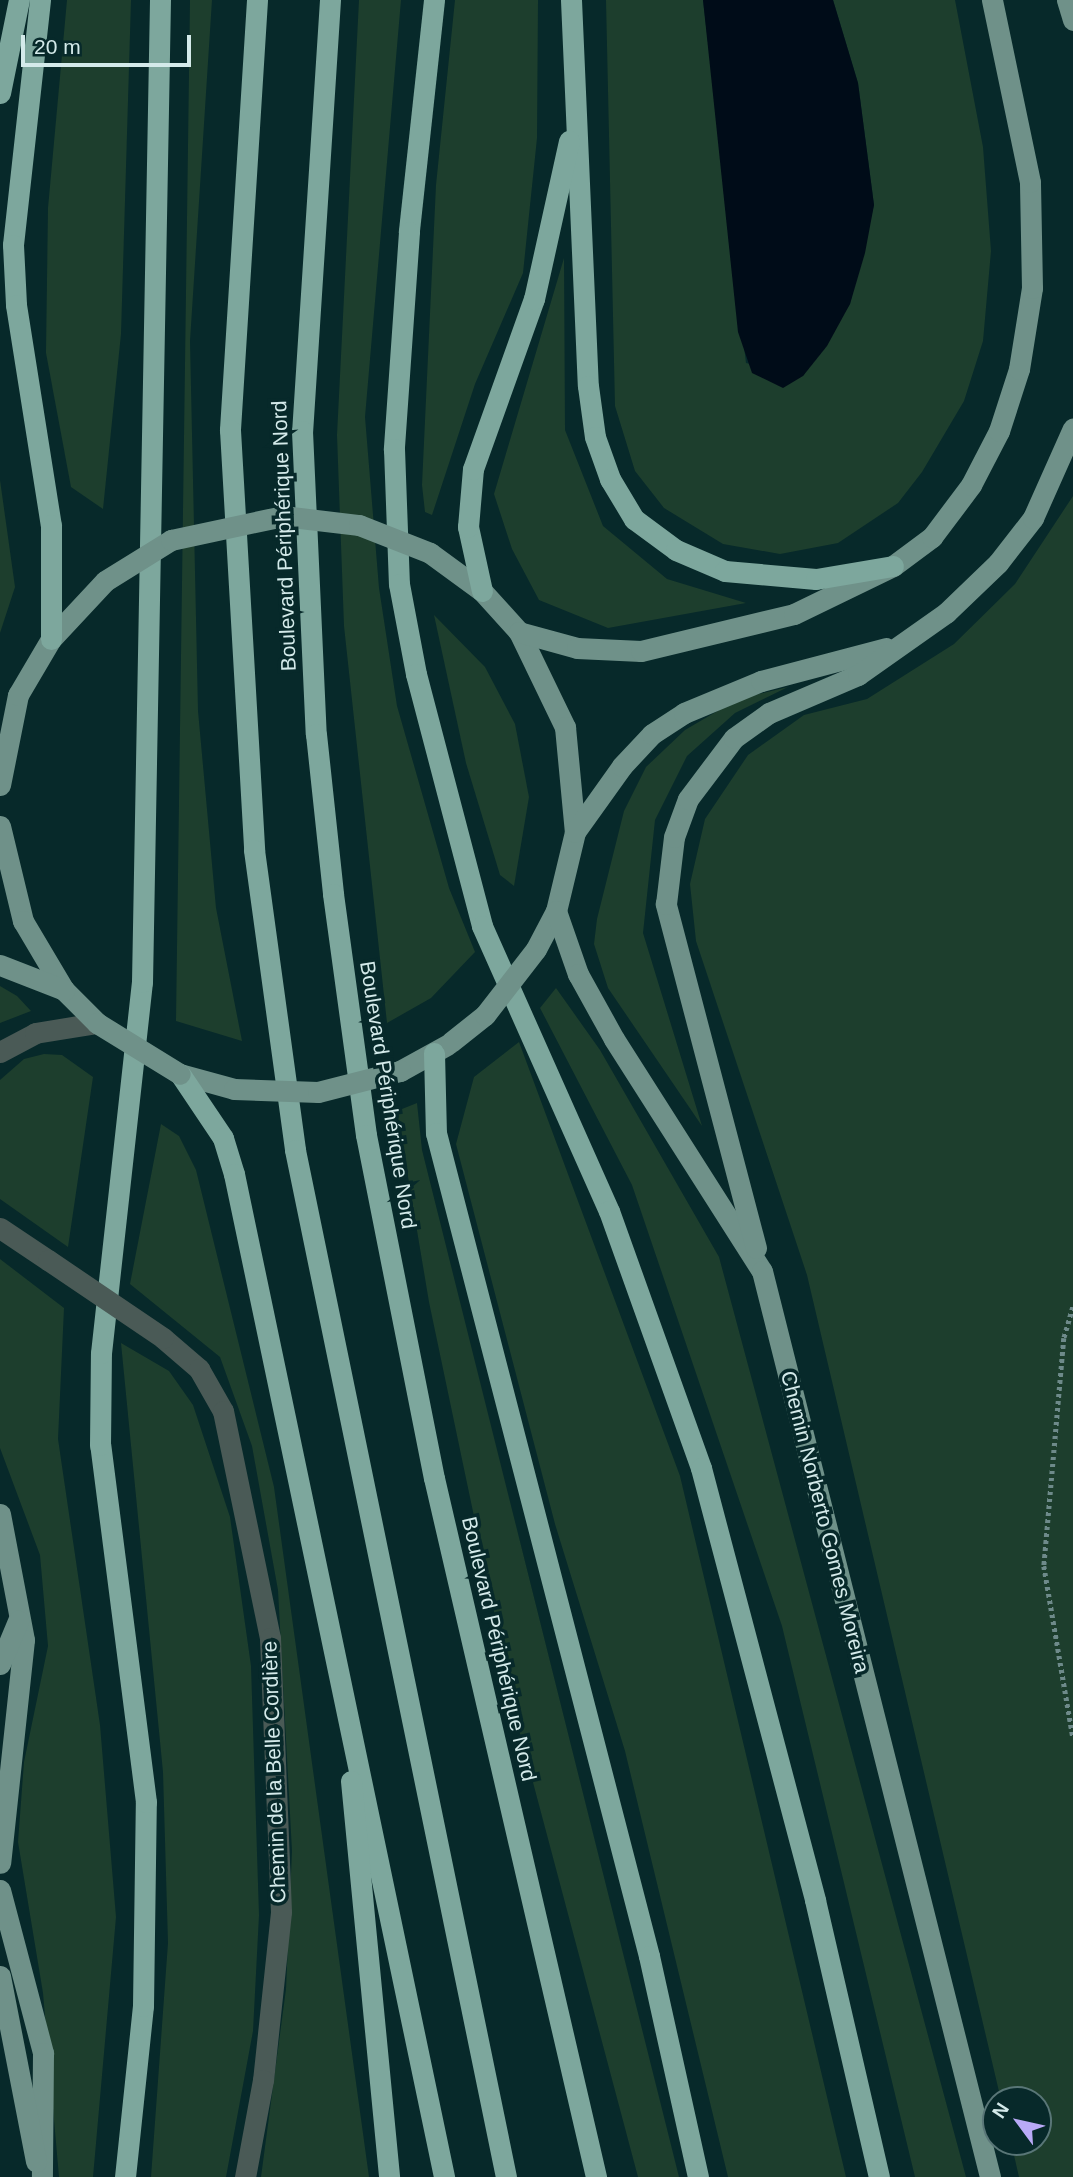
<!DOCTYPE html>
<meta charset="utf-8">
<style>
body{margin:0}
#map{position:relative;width:1073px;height:2177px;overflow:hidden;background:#07292a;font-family:Helvetica,sans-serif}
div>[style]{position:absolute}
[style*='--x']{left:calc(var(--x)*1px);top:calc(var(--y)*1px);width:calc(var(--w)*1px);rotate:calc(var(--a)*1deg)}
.green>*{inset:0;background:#1d3e2d}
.water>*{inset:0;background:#000c18}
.path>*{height:4.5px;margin-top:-2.25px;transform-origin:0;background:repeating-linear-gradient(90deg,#6e8a8a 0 3.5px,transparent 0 7px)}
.minor>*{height:21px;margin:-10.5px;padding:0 10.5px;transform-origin:10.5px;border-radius:10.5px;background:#4a5a56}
.major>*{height:21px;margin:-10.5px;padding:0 10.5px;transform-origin:10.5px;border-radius:10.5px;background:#6f9189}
.highway>*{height:21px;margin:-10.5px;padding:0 10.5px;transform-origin:10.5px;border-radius:10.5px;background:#7da79d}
.minor-bridge>*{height:21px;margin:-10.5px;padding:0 10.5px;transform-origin:10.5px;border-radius:10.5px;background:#4a5a56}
.major-bridge>*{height:21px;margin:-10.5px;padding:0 10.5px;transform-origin:10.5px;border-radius:10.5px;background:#6f9189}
span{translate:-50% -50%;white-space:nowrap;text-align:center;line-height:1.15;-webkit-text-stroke:7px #07292a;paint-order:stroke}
.street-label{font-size:21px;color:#d4eaea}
.north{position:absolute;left:982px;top:2086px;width:70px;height:70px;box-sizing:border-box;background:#07292a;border:2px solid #597677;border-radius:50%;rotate:303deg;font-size:19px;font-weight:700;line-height:28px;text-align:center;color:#d4eaea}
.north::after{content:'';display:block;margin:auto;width:24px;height:32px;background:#b9aaf7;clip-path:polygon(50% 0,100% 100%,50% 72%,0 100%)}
.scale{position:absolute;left:21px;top:35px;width:170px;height:32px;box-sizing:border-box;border:4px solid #d4eaea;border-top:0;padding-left:9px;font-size:21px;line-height:24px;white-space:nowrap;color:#d4eaea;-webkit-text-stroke:5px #07292a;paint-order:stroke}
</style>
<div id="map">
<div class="green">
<i style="clip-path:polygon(67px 0,131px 0,121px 334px,103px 509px,71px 487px,46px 353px,48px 208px)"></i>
<i style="clip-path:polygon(190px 0,212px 0,190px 341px,198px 711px,216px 908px,242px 1041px,176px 1021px)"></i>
<i style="clip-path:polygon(359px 0,401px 0,365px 417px,379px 588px,397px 706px,449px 888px,475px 952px,431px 998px,387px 1023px,344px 626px,337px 435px)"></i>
<i style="clip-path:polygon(455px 0,538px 0,537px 138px,523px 273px,475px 384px,432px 515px,425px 512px,422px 485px,436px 185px)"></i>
<i style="clip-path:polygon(606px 0,703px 0,746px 363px,803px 376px,850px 304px,874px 205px,858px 83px,833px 0,955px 0,983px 147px,991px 251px,983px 341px,964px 401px,922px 472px,898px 503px,838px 543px,780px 554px,723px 544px,664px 508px,635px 471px,615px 406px)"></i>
<i style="clip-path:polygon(564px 258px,565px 430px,603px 526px,667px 579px,746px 603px,608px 628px,539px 600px,512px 549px,494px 494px)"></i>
<i style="clip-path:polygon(0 480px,15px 587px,0 633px)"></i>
<i style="clip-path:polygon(1073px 496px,1073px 2177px,1019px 2177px,1011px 2142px,1038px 2142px,1038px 2100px,1001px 2100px,807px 1275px,696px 941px,690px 884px,705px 819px,748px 755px,804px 715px,867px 699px,954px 644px,1015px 584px)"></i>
<i style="clip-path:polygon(434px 615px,485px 667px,515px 724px,529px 797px,514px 886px,500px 875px,466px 763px)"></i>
<i style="clip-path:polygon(788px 687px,735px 713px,687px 756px,655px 820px,643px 933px,702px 1126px,608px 988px,594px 944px,597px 919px,624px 811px,646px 767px,685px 730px,738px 699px)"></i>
<i style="clip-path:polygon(0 986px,17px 996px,31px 1011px,0 1023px)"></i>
<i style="clip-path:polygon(556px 988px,600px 1050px,719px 1257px,966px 2177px,915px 2177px,782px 1626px,632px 1185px,540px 1008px)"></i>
<i style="clip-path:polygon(519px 1042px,680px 1476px,846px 2177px,728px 2177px,625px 1751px,555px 1524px,456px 1144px,474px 1077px)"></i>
<i style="clip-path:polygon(44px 1054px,62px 1055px,93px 1077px,68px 1247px,0 1199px,0 1080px,24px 1059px)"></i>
<i style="clip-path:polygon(417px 1103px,422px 1150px,679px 2177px,638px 2177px,518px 1726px,429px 1302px,397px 1111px)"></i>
<i style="clip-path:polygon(161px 1124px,179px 1136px,196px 1170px,274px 1487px,369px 2177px,261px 2177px,286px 1989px,292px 1851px,278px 1590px,252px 1446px,220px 1357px,130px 1284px)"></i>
<i style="clip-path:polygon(0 1259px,64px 1308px,58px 1439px,100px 1725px,116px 1917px,93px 2177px,59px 2177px,43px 1993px,18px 1842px,24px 1762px,48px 1646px,40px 1555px,0 1448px)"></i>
<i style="clip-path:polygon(121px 1343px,169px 1371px,193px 1405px,230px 1517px,251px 1666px,259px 1915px,253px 2031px,226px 2177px,151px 2177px,168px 1943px,163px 1772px)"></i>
</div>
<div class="water">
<i style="clip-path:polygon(703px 0,833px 0,858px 83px,874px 205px,865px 253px,850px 304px,827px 346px,803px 376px,783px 388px,752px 373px,738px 332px)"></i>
</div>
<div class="path">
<i style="--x:1073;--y:1307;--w:32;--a:106"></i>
<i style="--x:1064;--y:1338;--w:229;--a:95"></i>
<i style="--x:1044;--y:1566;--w:173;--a:80.4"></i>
</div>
<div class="minor">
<i style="--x:0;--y:1052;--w:40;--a:-28"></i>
<i style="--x:35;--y:1033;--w:63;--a:-9.2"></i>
<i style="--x:0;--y:1228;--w:58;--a:33.7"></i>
<i style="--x:163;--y:1338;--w:48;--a:40.7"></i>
<i style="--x:199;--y:1369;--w:48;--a:60.3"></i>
<i style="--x:223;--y:1411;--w:232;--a:78.3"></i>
<i style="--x:270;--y:1638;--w:274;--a:87.7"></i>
<i style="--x:281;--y:1912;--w:169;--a:96.1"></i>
<i style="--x:263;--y:2080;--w:99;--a:100.5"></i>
</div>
<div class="major">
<i style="--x:1067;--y:0;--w:21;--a:73"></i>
<i style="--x:430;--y:553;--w:64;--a:36.2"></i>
<i style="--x:482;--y:591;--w:55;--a:47.9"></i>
<i style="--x:519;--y:632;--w:106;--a:64.2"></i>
<i style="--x:565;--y:727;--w:105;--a:84.6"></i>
<i style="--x:575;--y:832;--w:81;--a:103.5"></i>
<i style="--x:556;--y:911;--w:43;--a:117.8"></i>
<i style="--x:519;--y:632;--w:60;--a:15.4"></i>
<i style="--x:577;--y:648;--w:64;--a:2.7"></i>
<i style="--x:641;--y:651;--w:157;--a:-13.6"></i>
<i style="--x:794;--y:614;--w:110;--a:-25.9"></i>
<i style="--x:893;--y:566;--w:49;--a:-36.6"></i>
<i style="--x:932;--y:537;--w:65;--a:-53.1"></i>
<i style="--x:971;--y:485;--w:61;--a:-62.6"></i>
<i style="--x:999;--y:431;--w:65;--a:-72.1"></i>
<i style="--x:1019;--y:369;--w:82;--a:-80.9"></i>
<i style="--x:1032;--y:288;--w:106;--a:-91.1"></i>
<i style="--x:1030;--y:182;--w:186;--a:-101.8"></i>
<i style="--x:0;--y:785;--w:92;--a:-78.7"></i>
<i style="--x:18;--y:695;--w:65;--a:-59.5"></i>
<i style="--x:51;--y:639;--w:79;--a:-47"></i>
<i style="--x:0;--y:826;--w:98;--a:76.4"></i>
<i style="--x:23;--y:921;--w:80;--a:59.3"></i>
<i style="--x:64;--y:990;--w:47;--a:45"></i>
<i style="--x:575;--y:832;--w:81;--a:-54.5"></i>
<i style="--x:622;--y:766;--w:44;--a:-46.8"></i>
<i style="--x:652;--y:734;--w:38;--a:-33"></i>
<i style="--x:684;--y:713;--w:83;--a:-22.6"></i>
<i style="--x:761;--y:681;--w:129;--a:-14.8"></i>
<i style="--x:556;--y:911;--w:67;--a:70.8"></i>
<i style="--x:578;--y:974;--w:74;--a:61"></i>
<i style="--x:614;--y:1039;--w:275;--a:57.5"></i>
<i style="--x:762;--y:1271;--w:934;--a:75.87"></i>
<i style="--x:0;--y:965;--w:69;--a:21.3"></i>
<i style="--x:400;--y:1071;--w:54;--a:-29"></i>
<i style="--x:180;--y:1074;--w:56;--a:15.5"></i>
<i style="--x:756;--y:1248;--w:356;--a:-104.7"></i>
<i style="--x:666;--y:904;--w:67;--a:-83.2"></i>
<i style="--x:674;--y:837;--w:40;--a:-69.8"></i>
<i style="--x:688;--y:799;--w:76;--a:-53"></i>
<i style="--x:734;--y:738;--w:43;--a:-35.5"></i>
<i style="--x:769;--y:713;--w:97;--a:-23.1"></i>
<i style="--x:858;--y:675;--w:108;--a:-35.2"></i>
<i style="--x:946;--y:613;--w:72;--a:-43.9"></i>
<i style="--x:998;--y:563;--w:57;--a:-52.1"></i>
<i style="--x:1033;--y:518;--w:98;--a:-66"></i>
<i style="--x:0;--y:1514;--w:128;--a:79.2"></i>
<i style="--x:24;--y:1640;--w:224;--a:96.1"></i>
<i style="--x:0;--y:1664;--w:47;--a:-67.3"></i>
<i style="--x:0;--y:1890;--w:169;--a:75.2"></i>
<i style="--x:43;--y:2053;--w:124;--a:90.5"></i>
<i style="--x:0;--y:1976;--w:189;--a:79"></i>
</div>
<div class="highway">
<i style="--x:40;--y:0;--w:246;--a:96.3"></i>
<i style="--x:13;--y:245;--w:60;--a:87.1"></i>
<i style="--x:16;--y:305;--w:223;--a:81"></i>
<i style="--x:51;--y:525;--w:114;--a:90"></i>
<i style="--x:257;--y:0;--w:431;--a:93.6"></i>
<i style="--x:230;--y:430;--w:421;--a:86.7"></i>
<i style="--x:254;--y:850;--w:303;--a:82.2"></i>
<i style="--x:295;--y:1150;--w:1048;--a:78.39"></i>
<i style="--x:330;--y:0;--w:432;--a:93.7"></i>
<i style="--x:302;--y:431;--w:303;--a:87.4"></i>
<i style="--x:316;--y:734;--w:161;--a:83.9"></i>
<i style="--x:333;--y:894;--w:243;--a:82.2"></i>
<i style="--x:366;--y:1135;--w:350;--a:78.8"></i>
<i style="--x:434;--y:1478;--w:718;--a:76.95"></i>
<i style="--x:434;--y:0;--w:233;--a:96.2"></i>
<i style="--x:409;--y:232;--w:218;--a:94"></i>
<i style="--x:394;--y:449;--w:135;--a:87.9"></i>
<i style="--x:399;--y:584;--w:92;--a:79.3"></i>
<i style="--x:416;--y:674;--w:260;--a:75.3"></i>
<i style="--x:482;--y:926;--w:312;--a:66"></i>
<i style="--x:609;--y:1211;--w:273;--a:70.3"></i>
<i style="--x:701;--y:1468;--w:447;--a:75.2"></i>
<i style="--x:815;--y:1900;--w:284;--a:77"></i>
<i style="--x:571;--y:0;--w:386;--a:87.5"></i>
<i style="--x:588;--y:386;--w:51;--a:82.2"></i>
<i style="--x:595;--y:437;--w:45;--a:70.3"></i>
<i style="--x:610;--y:479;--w:47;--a:59"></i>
<i style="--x:634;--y:519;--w:52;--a:36.4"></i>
<i style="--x:676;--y:550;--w:53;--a:23.2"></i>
<i style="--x:725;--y:571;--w:91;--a:5"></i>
<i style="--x:816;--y:579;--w:78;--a:-9.6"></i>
<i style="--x:0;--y:93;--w:95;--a:-78.5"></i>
<i style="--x:482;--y:591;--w:66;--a:-102.3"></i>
<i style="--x:468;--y:527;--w:58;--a:-85.1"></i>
<i style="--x:473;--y:469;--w:181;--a:-70.3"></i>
<i style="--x:534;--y:299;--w:162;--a:-77.5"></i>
<i style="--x:434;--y:1053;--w:80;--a:88.6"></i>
<i style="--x:436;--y:1133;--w:850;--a:75.49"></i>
<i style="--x:649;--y:1956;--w:226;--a:77.5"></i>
<i style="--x:180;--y:1074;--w:77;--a:56.1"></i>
<i style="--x:223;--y:1138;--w:38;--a:73"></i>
<i style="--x:234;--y:1174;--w:1025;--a:78.17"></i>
<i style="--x:351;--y:1781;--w:398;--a:84.5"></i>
<i style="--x:125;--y:2177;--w:172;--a:-84"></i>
<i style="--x:143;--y:2006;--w:204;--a:-89.2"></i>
<i style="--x:146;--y:1802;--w:360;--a:-97.3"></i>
<i style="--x:100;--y:1445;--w:92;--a:-89.4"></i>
<i style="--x:101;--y:1353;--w:373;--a:-83.7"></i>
<i style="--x:142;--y:982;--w:982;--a:-88.95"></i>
</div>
<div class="minor-bridge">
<i style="--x:48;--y:1260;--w:139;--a:34.1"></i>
</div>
<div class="major-bridge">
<i style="--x:105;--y:581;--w:78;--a:-31.8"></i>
<i style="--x:171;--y:540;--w:115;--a:-12.1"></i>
<i style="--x:283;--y:516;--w:77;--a:6.8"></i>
<i style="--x:359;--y:525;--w:76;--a:21.5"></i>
<i style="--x:97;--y:1023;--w:97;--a:31.6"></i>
<i style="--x:451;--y:1042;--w:43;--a:-38.5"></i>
<i style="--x:485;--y:1015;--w:83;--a:-52.3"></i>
<i style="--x:234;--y:1089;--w:84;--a:2"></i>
<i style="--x:318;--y:1092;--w:85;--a:-14.4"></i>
</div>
<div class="street-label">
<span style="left:284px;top:536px;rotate:-92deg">Boulevard Périphérique Nord</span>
<span style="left:388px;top:1095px;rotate:81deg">Boulevard Périphérique Nord</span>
<span style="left:825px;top:1522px;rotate:76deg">Chemin Norberto Gomes Moreira</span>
<span style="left:499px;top:1649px;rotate:77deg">Boulevard Périphérique Nord</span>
<span style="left:274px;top:1772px;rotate:-92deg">Chemin de la Belle Cordière</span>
</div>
<div class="north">N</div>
<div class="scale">20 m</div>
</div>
